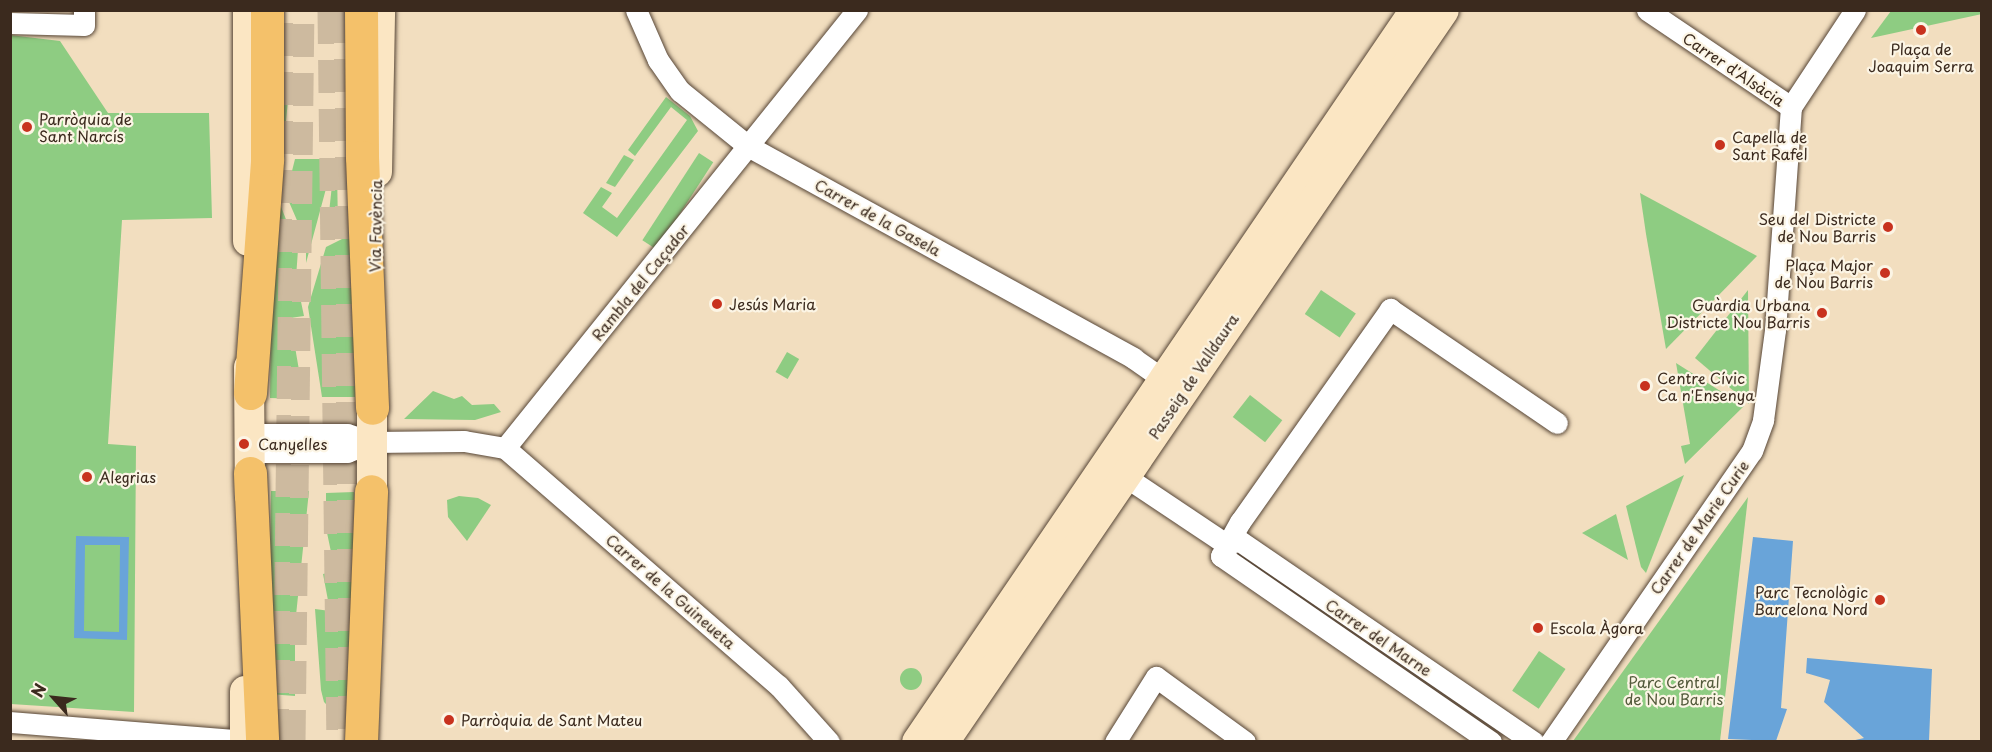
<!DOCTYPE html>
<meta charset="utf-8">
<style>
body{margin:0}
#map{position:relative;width:1992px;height:752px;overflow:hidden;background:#f2debf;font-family:"Playpen Sans",sans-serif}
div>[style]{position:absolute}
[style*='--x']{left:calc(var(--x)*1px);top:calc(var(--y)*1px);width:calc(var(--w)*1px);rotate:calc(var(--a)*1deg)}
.green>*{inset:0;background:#8ecc82;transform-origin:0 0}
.round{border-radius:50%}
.water>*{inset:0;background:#69a4d9}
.highway-tunnel>*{height:33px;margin-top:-16.5px;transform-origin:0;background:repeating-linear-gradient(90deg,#cdba9f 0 33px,transparent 0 49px)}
.roads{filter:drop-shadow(0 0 2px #564536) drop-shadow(0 0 2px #564536)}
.street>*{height:21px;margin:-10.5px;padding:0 10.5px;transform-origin:10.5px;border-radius:10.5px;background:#fff}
.secondary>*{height:30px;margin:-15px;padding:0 15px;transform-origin:15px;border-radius:15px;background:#fbe6c3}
.highway>*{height:33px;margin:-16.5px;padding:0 16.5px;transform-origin:16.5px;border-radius:16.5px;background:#f4c16a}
.dots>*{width:16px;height:16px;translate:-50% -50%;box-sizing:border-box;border:3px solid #fcf5e5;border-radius:50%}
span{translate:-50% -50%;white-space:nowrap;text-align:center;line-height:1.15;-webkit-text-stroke:4.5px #fcf5e5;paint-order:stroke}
.poi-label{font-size:15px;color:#3b2a1e}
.left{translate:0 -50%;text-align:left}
.right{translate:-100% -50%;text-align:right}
.street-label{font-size:15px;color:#3b2a1e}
.park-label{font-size:15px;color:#545b3c}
.frame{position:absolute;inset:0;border:12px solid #3b2a1e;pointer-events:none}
.north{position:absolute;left:24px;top:668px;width:60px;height:60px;-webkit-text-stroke:4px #fcf5e5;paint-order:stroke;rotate:297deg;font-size:16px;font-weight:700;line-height:24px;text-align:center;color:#3b2a1e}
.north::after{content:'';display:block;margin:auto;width:21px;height:27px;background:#3b2a1e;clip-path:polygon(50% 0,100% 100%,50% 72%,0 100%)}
</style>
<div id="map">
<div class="green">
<i style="clip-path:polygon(284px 10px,282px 69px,288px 101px,278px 199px,298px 250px,296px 278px,304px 316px,290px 318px,304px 399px,270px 398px,275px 11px)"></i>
<i style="clip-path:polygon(1891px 11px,1981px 10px,1982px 14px,1871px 38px)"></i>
<i style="clip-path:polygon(10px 35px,60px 41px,108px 113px,209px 113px,212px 218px,122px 220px,108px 444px,136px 446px,134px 712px,11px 704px)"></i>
<i style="clip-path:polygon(666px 97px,690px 116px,698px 131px,617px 237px,583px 213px,601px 187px,612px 193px,602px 207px,617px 218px,687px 120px,671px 107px,635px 156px,628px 150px)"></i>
<i style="left:699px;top:153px;width:17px;height:104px;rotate:33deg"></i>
<i style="clip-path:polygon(624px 155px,634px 160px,615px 187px,606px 183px)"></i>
<i style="clip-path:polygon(295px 159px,334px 159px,306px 263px,306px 241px,286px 195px)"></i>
<i style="clip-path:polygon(355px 168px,355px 397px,322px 397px,308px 307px,326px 247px,344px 238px)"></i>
<i style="clip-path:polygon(337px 170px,338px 228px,326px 240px,333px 176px)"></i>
<i style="clip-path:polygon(1640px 193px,1757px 256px,1666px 349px,1646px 234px)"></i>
<i style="left:1321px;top:290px;width:42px;height:29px;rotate:34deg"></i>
<i style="clip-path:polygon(1748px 290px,1749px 404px,1695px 358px)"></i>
<i style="left:787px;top:352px;width:14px;height:23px;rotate:30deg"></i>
<i style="clip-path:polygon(1676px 363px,1744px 406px,1685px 464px,1681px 446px,1690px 444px)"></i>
<i style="clip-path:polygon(433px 391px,454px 399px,462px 396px,472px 405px,494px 404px,501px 412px,475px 420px,404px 419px)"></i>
<i style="left:1250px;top:395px;width:41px;height:28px;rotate:38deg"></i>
<i style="clip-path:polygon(1684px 475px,1646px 573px,1641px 567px,1626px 506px)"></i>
<i style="clip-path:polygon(271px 491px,309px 491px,295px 625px,295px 696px,269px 694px)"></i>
<i style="clip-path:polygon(354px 492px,355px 726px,327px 727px,329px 707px,324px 702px,321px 690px,315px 609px,330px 611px,323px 574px,335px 571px,326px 528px,326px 493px)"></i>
<i style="clip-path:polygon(459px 496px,478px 498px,491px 505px,467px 541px,448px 517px,447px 500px)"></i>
<i style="clip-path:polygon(1748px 497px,1720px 741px,1573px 741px)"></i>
<i style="clip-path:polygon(1616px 514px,1628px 560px,1582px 533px)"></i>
<i style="left:1539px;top:651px;width:32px;height:48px;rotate:34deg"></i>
<i class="round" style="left:900px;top:668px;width:22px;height:22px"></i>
</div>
<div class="water">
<i style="clip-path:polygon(evenodd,76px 536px,129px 537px,127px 640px,74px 638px,76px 536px,85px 545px,120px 545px,119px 632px,84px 631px,85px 545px)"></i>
<i style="clip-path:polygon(1753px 537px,1793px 541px,1781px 708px,1787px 709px,1776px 741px,1728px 739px)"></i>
<i style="clip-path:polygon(1807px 658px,1932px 669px,1929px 741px,1851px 741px,1864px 738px,1824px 702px,1830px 680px,1806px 673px)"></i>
</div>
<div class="highway-tunnel">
<i style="--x:334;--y:10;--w:732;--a:89.3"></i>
<i style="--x:289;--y:742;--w:732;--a:-89.3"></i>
</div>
<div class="roads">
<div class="street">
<i style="--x:636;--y:10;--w:55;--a:66.3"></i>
<i style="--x:658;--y:60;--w:38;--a:55"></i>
<i style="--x:680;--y:91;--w:87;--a:39"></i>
<i style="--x:748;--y:146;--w:440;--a:28.8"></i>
<i style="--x:1133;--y:358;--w:37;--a:35"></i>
<i style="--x:1647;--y:10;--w:174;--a:34"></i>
<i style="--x:10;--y:23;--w:74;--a:1.5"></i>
<i style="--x:84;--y:25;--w:15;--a:-90"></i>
<i style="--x:1791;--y:107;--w:116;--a:-56.6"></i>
<i style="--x:251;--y:434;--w:96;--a:0"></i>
<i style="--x:347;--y:434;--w:26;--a:18"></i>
<i style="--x:372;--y:442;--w:92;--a:-0.6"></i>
<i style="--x:464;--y:441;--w:42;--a:9.7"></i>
<i style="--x:505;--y:448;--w:562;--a:-51.21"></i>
<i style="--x:505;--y:448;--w:363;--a:41"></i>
<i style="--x:779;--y:686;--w:75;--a:48.2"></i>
<i style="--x:250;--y:452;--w:97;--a:0"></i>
<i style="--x:347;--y:452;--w:27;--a:-22"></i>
<i style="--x:1114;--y:469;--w:138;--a:33.8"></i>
<i style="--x:1234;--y:537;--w:363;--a:34.4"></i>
<i style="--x:10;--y:722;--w:236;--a:4.6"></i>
<i style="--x:1115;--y:742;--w:77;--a:-57.8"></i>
<i style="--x:1156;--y:677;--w:110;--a:36.1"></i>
<i style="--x:1491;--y:742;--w:328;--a:-145.4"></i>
<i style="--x:1221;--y:556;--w:39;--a:-61"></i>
<i style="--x:1240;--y:522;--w:261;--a:-54.8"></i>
<i style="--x:1390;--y:309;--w:202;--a:34.3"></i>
<i style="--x:1551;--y:742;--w:354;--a:-55.4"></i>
<i style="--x:1752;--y:451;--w:33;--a:-70"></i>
<i style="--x:1763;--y:420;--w:91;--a:-82.4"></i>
<i style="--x:1775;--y:330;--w:224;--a:-85.9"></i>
</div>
<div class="secondary">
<i style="--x:377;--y:172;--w:162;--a:-88.9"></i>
<i style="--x:248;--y:241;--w:231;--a:-90"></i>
<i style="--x:249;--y:367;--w:129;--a:89.6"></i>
<i style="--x:372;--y:514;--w:132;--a:-90"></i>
<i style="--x:245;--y:742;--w:51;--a:-90"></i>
<i style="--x:917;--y:742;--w:885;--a:-55.77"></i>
<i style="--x:944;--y:742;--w:886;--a:-55.66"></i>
</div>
<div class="highway">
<i style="--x:361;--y:10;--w:147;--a:89.6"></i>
<i style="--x:362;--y:157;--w:251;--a:87.7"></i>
<i style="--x:250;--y:393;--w:235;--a:-85.8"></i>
<i style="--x:267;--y:159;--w:149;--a:-90"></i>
<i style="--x:250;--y:473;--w:269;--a:87.4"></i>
<i style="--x:361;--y:742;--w:251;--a:-87.7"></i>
</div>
</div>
<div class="dots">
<i style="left:1921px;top:30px;background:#c8321e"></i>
<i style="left:27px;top:127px;background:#c8321e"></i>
<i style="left:1720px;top:145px;background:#c8321e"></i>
<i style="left:1888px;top:227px;background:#c8321e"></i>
<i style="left:1885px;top:273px;background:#c8321e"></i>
<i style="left:717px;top:304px;background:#c8321e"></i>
<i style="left:1822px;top:313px;background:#c8321e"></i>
<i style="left:1645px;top:386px;background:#c8321e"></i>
<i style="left:244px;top:444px;background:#c8321e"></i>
<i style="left:87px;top:477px;background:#c8321e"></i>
<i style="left:1880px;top:600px;background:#c8321e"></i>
<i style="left:1538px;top:628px;background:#c8321e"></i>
<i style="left:449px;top:720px;background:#c8321e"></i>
</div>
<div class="poi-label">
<span style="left:1921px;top:57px">Plaça de<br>Joaquim Serra</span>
<span class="left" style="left:39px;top:127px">Parròquia de<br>Sant Narcís</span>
<span class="left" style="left:1732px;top:145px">Capella de<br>Sant Rafel</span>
<span class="right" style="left:1876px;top:227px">Seu del Districte<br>de Nou Barris</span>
<span class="right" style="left:1873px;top:273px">Plaça Major<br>de Nou Barris</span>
<span class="left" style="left:729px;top:304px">Jesús Maria</span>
<span class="right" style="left:1810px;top:313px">Guàrdia Urbana<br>Districte Nou Barris</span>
<span class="left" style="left:1657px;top:386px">Centre Cívic<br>Ca n'Ensenya</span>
<span class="left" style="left:258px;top:444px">Canyelles</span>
<span class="left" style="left:99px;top:477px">Alegrias</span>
<span class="right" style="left:1868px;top:600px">Parc Tecnològic<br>Barcelona Nord</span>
<span class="left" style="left:1550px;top:628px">Escola Àgora</span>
<span class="left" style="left:461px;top:720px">Parròquia de Sant Mateu</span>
</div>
<div class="street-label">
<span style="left:1734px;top:69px;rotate:34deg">Carrer d'Alsàcia</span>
<span style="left:878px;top:217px;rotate:29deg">Carrer de la Gasela</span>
<span style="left:375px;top:226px;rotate:-89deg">Via Favència</span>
<span style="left:640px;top:282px;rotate:-51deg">Rambla del Caçador</span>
<span style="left:1193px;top:376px;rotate:-56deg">Passeig de Valldaura</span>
<span style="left:1699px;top:527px;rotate:-55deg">Carrer de Marie Curie</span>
<span style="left:671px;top:591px;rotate:41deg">Carrer de la Guineueta</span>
<span style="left:1379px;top:637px;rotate:34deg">Carrer del Marne</span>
</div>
<div class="park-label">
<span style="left:1674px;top:690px">Parc Central<br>de Nou Barris</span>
</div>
<div class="frame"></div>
<div class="north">N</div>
</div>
